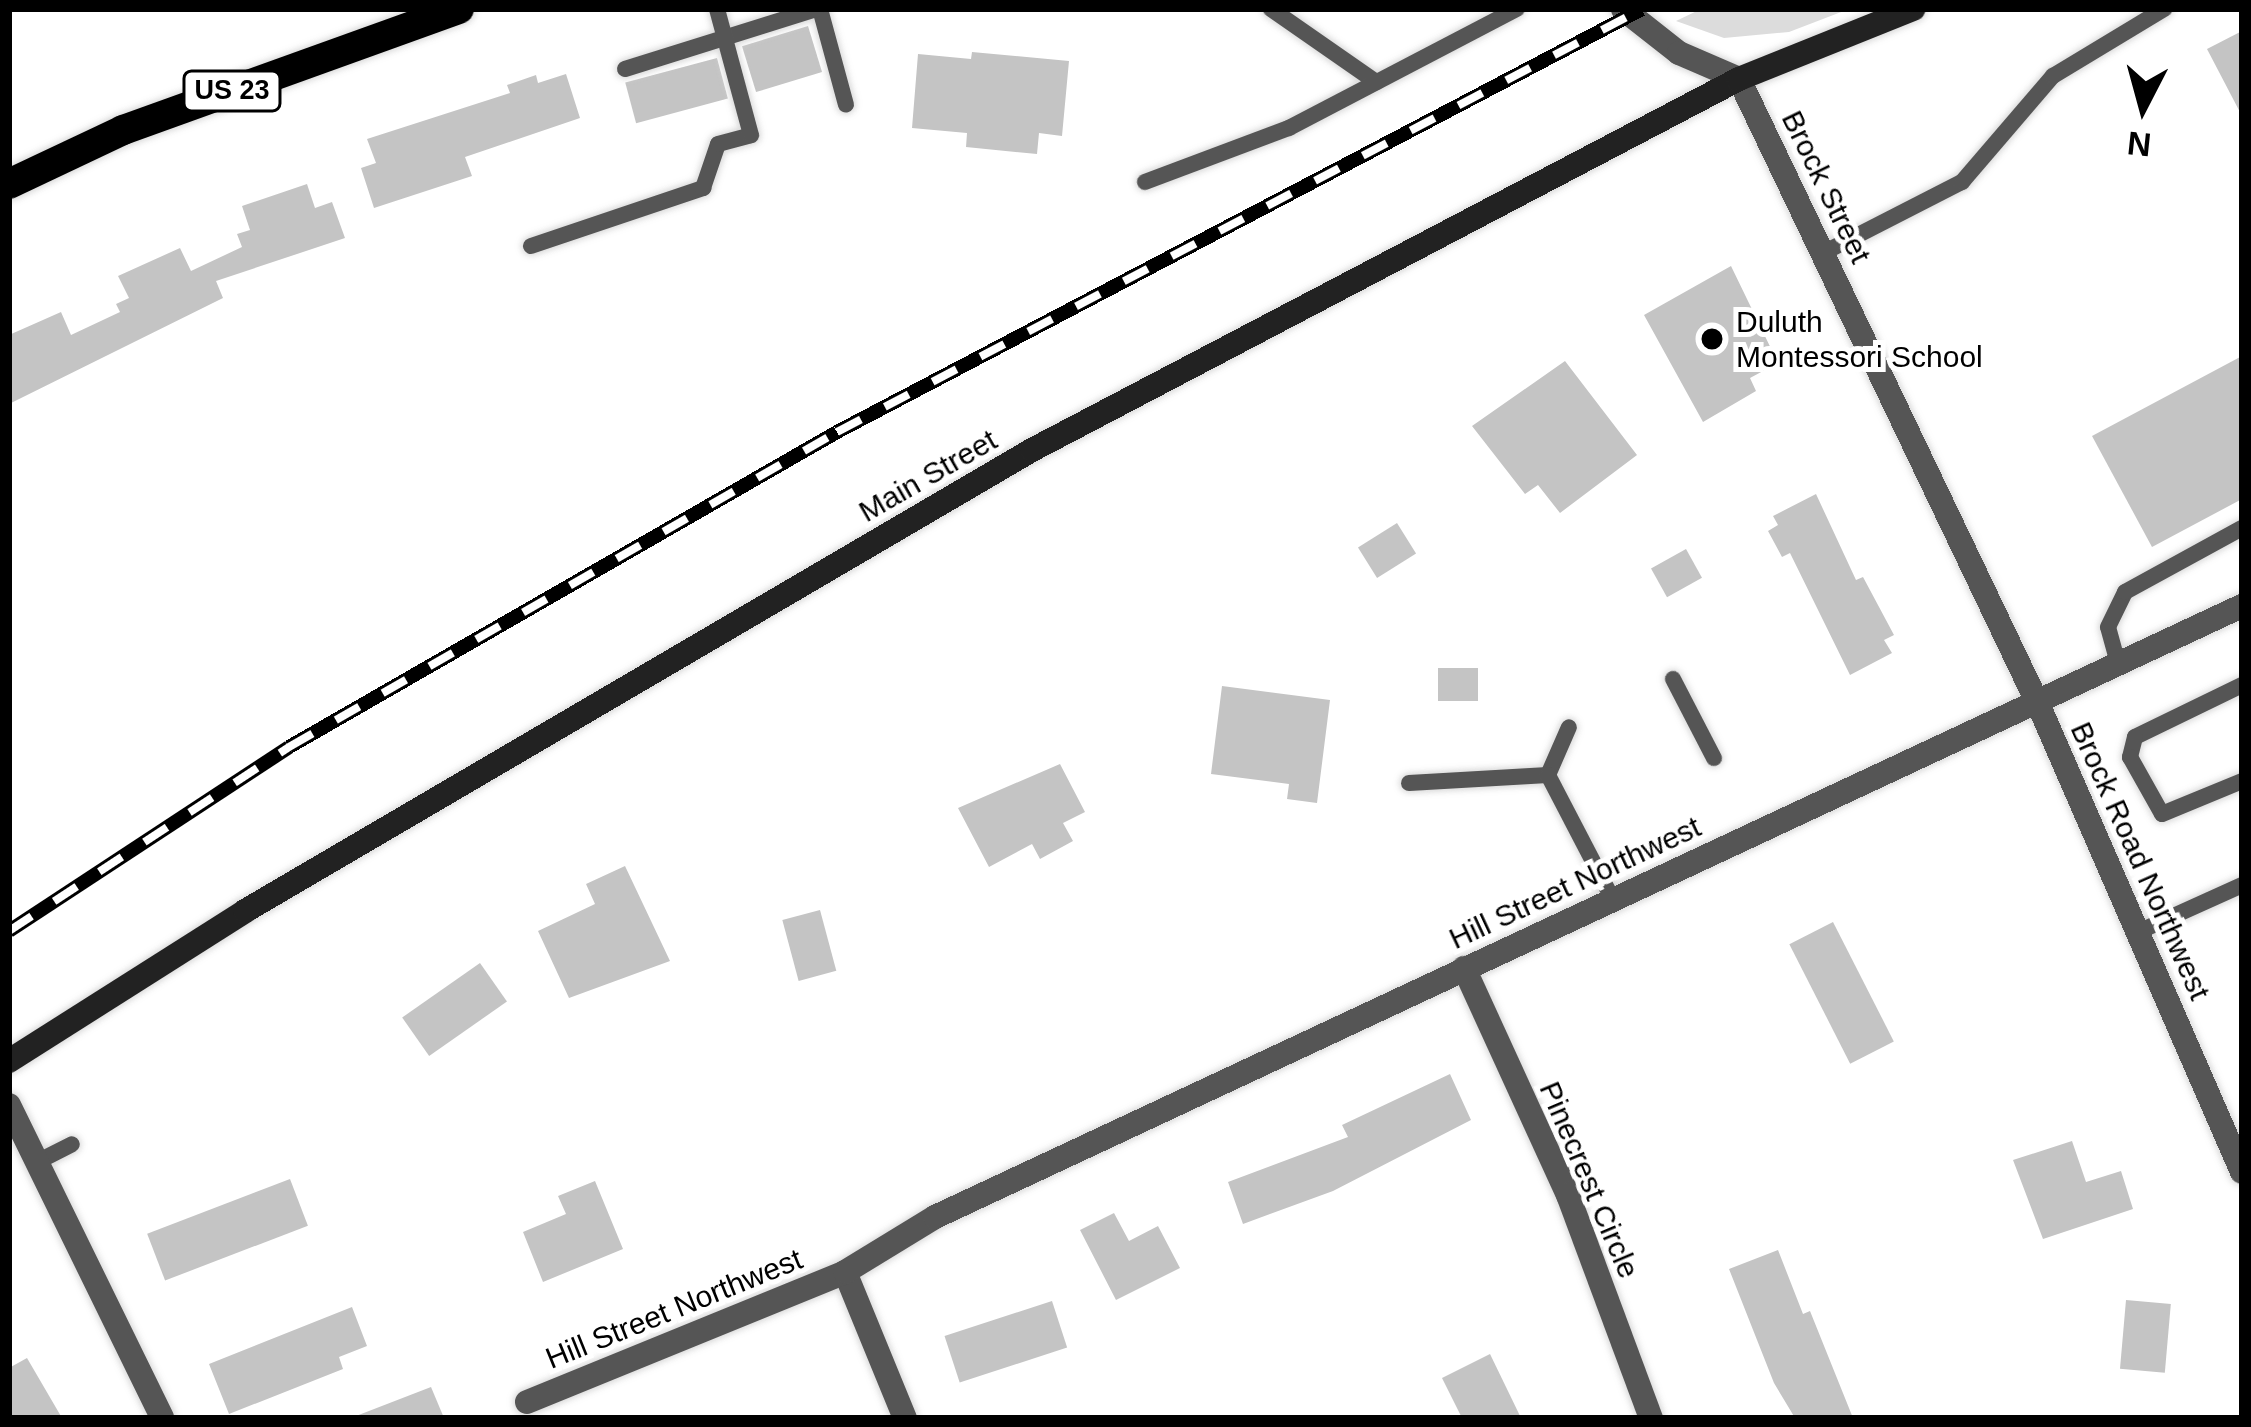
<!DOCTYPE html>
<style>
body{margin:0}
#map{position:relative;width:2251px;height:1427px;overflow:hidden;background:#fff;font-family:Arial,sans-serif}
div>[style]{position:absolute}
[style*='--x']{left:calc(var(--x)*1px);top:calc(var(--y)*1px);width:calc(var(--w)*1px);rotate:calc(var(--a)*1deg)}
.green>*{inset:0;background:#dcdcdc}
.building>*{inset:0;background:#c4c4c4;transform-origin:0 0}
.roads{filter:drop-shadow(0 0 3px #dbdbdb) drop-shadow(0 0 3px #dbdbdb)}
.lane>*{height:16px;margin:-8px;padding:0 8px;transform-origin:8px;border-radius:8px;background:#555}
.street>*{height:24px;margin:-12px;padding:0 12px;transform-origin:12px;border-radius:12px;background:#555}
.secondary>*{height:24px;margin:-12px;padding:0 12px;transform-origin:12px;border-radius:12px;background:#222}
.primary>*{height:30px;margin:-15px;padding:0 15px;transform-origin:15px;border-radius:15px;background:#000}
.rail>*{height:14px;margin-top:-7px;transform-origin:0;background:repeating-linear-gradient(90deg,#fff 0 27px,#000 0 54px);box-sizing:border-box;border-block:3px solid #000}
.dots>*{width:33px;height:33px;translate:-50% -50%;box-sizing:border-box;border:6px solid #fff;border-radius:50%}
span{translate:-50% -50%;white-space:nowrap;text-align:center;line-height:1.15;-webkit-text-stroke:10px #fff;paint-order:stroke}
.shield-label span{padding:3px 9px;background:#fff;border:3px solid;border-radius:9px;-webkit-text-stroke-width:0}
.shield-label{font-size:27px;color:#000;font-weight:700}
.street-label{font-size:30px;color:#000}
.poi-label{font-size:30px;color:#000}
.left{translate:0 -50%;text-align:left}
.frame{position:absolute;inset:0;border:12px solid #000;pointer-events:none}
.north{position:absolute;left:2083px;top:48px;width:120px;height:120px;-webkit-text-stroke:9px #fff;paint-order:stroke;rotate:186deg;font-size:33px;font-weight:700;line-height:48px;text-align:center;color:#000}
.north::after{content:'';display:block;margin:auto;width:42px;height:54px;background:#000;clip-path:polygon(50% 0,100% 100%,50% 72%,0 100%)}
</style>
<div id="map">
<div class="green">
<i style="clip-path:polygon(1701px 9px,1849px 9px,1789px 32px,1724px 38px,1676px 21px)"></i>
</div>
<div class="building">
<i style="left:808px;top:26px;width:48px;height:69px;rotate:73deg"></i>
<i style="clip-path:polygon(2242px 31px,2242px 116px,2207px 49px)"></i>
<i style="clip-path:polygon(972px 52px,1069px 61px,1062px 136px,1039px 133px,1037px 154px,966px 147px,967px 133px,912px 128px,918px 54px,971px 59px)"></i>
<i style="left:717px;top:58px;width:42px;height:95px;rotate:75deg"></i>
<i style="clip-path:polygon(566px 74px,580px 118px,465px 157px,472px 176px,374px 208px,361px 168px,376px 163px,367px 139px,510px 93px,507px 85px,536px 75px,538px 83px)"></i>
<i style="clip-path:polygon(307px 184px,315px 208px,332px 202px,345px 238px,216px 281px,223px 298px,9px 404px,9px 335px,61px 312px,71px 335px,120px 312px,116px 304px,129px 298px,118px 276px,180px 248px,191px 271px,242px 247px,237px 234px,250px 230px,242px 206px)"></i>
<i style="clip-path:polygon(1731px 266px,1778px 363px,1750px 378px,1756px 391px,1703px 422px,1644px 315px)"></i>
<i style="clip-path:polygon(2242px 356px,2242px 499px,2152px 547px,2092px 436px)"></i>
<i style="clip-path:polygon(1565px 361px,1637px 455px,1560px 513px,1538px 485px,1525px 494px,1472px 426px)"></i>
<i style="clip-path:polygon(1816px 494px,1856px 580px,1863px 577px,1894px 635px,1884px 640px,1892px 653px,1850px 675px,1790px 553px,1782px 557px,1768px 531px,1778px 525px,1773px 516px)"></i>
<i style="left:1397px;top:523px;width:36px;height:46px;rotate:58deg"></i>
<i style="left:1686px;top:549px;width:33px;height:40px;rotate:61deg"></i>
<i style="left:1478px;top:668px;width:33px;height:40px;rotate:90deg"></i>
<i style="clip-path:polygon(1222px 686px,1330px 700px,1317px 803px,1287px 799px,1289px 784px,1211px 774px)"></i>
<i style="clip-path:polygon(1060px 764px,1085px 812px,1063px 823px,1073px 841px,1040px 859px,1032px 844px,989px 867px,958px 808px)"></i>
<i style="clip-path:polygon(625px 866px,670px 961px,569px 998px,538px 931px,595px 904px,586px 884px)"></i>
<i style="left:820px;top:910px;width:63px;height:39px;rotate:75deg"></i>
<i style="left:1833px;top:922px;width:134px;height:49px;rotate:63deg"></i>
<i style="left:480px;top:963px;width:47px;height:95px;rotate:55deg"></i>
<i style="clip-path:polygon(1450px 1074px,1471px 1120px,1333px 1191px,1243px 1224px,1228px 1182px,1348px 1137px,1342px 1125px)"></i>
<i style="clip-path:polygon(2072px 1141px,2086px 1182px,2121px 1171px,2133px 1209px,2043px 1239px,2013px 1160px)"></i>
<i style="left:290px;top:1179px;width:50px;height:153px;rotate:69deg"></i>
<i style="clip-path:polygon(595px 1181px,623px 1249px,543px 1282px,523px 1232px,566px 1214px,558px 1196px)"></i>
<i style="clip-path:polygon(1114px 1213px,1129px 1241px,1158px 1226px,1180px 1268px,1116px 1300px,1080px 1230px)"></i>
<i style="clip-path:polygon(1778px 1250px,1803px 1314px,1810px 1311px,1853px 1418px,1795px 1418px,1774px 1383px,1729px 1269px)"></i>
<i style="left:2126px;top:1300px;width:45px;height:69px;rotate:5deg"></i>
<i style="left:1052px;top:1301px;width:49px;height:113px;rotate:72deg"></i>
<i style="clip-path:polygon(352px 1307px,367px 1346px,339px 1357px,343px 1369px,229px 1414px,209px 1364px)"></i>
<i style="clip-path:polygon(1490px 1354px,1521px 1418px,1462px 1418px,1442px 1378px)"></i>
<i style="clip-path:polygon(27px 1358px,62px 1418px,9px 1418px,9px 1368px)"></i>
<i style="clip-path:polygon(431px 1387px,444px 1418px,356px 1418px,356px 1416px)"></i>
</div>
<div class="roads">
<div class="lane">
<i style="--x:820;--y:9;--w:99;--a:74.8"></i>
<i style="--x:1271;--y:9;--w:128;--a:34.8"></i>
<i style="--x:625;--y:69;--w:201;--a:-17.4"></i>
<i style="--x:1145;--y:182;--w:154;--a:-20.6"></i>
<i style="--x:1289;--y:128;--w:257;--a:-27.6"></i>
<i style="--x:531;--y:246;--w:182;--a:-18.6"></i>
<i style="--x:703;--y:188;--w:46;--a:-71.2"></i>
<i style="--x:718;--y:144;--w:34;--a:-15"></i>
<i style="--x:751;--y:135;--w:131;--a:-105.1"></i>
<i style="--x:1825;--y:252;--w:154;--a:-27.1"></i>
<i style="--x:1962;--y:182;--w:140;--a:-49.4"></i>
<i style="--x:2053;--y:76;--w:130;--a:-31.1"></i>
<i style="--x:2119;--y:667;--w:41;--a:-105.4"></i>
<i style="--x:2108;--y:627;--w:39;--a:-64"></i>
<i style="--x:2125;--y:592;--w:133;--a:-28.7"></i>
<i style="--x:1673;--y:679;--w:89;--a:62.6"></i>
<i style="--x:2242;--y:685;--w:119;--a:154.1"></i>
<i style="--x:2135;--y:737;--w:21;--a:104"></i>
<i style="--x:2130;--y:757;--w:65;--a:60.7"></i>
<i style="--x:2162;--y:814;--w:87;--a:-22.4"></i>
<i style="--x:1548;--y:775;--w:52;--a:-66.4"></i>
<i style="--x:1409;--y:783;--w:139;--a:-3.3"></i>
<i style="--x:1548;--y:775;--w:139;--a:62.5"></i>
<i style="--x:2138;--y:932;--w:114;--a:-24.3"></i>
<i style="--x:37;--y:1162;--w:39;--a:-27"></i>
</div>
<div class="street">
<i style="--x:1623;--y:9;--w:71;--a:38.2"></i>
<i style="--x:1679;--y:53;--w:65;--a:23.4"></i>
<i style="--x:1739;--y:79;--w:695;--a:64.43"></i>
<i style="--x:2039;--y:706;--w:508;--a:66.46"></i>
<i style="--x:1464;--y:968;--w:250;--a:65.4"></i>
<i style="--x:1568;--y:1195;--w:238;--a:69.6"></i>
<i style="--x:9;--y:1105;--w:348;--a:63.9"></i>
<i style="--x:845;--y:1272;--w:158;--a:67.7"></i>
<i style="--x:527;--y:1402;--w:344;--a:-22.2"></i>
<i style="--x:845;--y:1272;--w:105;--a:-31.4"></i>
<i style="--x:935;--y:1217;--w:1443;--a:-25.06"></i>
</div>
<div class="secondary">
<i style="--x:9;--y:1061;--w:280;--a:-32.4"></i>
<i style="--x:245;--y:911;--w:912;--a:-30.36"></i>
<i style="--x:1032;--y:450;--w:798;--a:-27.69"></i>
<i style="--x:1739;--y:79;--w:188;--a:-21.9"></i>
</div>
<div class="primary">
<i style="--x:9;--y:184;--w:126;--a:-25.3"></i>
<i style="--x:123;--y:130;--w:357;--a:-19.8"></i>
</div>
</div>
<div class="rail">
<i style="--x:9;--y:931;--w:335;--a:-33.3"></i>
<i style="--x:289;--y:747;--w:632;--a:-29.89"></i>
<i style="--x:837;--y:432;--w:909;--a:-27.72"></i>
</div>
<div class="dots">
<i style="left:1712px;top:339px;background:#000"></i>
</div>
<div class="shield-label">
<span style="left:232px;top:91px">US 23</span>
</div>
<div class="street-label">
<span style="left:1826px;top:187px;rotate:64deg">Brock Street</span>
<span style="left:928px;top:476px;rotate:-30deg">Main Street</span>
<span style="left:2140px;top:861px;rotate:66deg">Brock Road Northwest</span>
<span style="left:1575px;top:883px;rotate:-25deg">Hill Street Northwest</span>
<span style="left:1589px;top:1180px;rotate:67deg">Pinecrest Circle</span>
<span style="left:674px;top:1309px;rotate:-22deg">Hill Street Northwest</span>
</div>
<div class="poi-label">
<span class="left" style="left:1736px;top:339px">Duluth<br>Montessori School</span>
</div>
<div class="frame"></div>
<div class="north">N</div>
</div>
